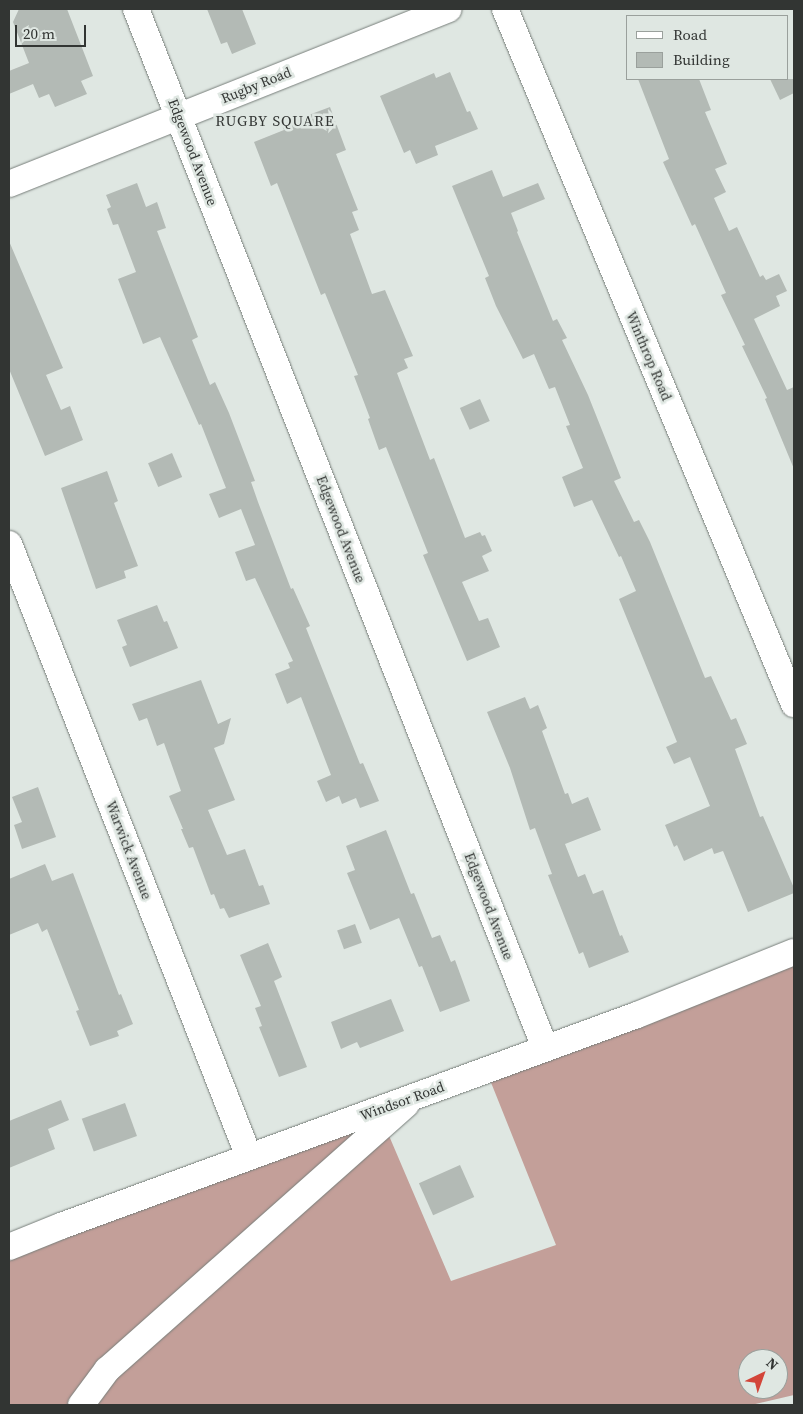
<!DOCTYPE html>
<style>
body{margin:0}
#map{position:relative;width:803px;height:1414px;overflow:hidden;background:#dfe7e2;font-family:"Source Serif 4",serif}
div>[style]{position:absolute}
[style*='--x']{left:calc(var(--x)*1px);top:calc(var(--y)*1px);width:calc(var(--w)*1px);rotate:calc(var(--a)*1deg)}
.forest>*{inset:0;background:#c39f99}
.building>*{inset:0;background:#b3bab5;transform-origin:0 0}
.roads{filter:drop-shadow(0 0 1px #777e7a) drop-shadow(0 0 1px #777e7a)}
.minor>*{height:26px;margin:-13px;padding:0 13px;transform-origin:13px;border-radius:13px;background:#fff}
span{translate:-50% -50%;white-space:nowrap;text-align:center;line-height:1.15;-webkit-text-stroke:5px #dfe7e2;paint-order:stroke}
.street-label{font-size:14px;color:#323533}
.neighbourhood-label{font-size:15px;color:#323533;letter-spacing:1px}
.frame{position:absolute;inset:0;border:10px solid #323533;pointer-events:none}
.legend{position:absolute;left:626px;top:15px;width:162px;height:65px;box-sizing:border-box;background:#dfe7e2;border:1px solid #9aa09c;margin:0;padding:6px 9px;list-style:none;font-size:15px;color:#323533}
.legend li{display:flex;align-items:center;gap:10px;height:25px}
.legend b{width:25px;border:1px solid #9aa09c}
.north{position:absolute;left:738px;top:1349px;width:50px;height:50px;box-sizing:border-box;background:#dfe7e2;border:1px solid #9aa09c;border-radius:50%;rotate:42deg;font-size:14px;font-weight:700;line-height:20px;text-align:center;color:#323533}
.north::after{content:'';display:block;margin:auto;width:18px;height:22px;background:#d34539;clip-path:polygon(50% 0,100% 100%,50% 72%,0 100%)}
.scale{position:absolute;left:15px;top:25px;width:71px;height:22px;box-sizing:border-box;border:2px solid #323533;border-top:0;padding-left:6px;font-size:15px;line-height:18px;white-space:nowrap;color:#323533;-webkit-text-stroke:4px #dfe7e2;paint-order:stroke}
</style>
<div id="map">
<div class="forest">
<i style="clip-path:polygon(evenodd,794px 952px,794px 1395px,751px 1405px,9px 1405px,9px 1247px,417px 1095px,384px 1124px,451px 1281px,556px 1245px,486px 1070px,794px 952px,748px 1359px,778px 1359px,778px 1389px,748px 1389px,748px 1359px)"></i>
</div>
<div class="building">
<i style="clip-path:polygon(19px 9px,67px 9px,93px 76px,81px 81px,87px 94px,55px 107px,49px 94px,39px 98px,33px 84px,9px 94px,9px 71px,29px 63px,13px 22px)"></i>
<i style="clip-path:polygon(207px 9px,242px 9px,256px 44px,232px 54px,227px 42px,221px 44px)"></i>
<i style="clip-path:polygon(450px 72px,467px 112px,470px 111px,478px 129px,435px 146px,438px 155px,416px 164px,410px 150px,404px 153px,380px 96px,434px 73px,436px 78px)"></i>
<i style="clip-path:polygon(638px 79px,699px 79px,711px 110px,705px 112px,727px 164px,715px 169px,726px 192px,714px 198px,729px 231px,737px 227px,760px 277px,763px 275px,766px 280px,779px 274px,787px 291px,776px 296px,780px 306px,754px 319px,787px 390px,794px 387px,794px 469px,765px 399px,767px 398px,742px 346px,745px 345px,721px 295px,726px 293px,695px 224px,692px 226px,663px 162px,669px 159px)"></i>
<i style="clip-path:polygon(770px 79px,794px 79px,794px 93px,780px 100px)"></i>
<i style="clip-path:polygon(330px 107px,346px 150px,336px 154px,358px 210px,352px 212px,359px 230px,350px 234px,372px 294px,385px 290px,413px 356px,404px 359px,408px 368px,397px 373px,430px 460px,434px 458px,465px 538px,480px 532px,482px 536px,485px 535px,492px 551px,482px 556px,489px 571px,462px 582px,479px 621px,488px 618px,500px 647px,467px 661px,423px 555px,428px 553px,386px 447px,379px 450px,368px 419px,370px 418px,354px 376px,358px 375px,325px 293px,321px 295px,277px 183px,271px 186px,254px 142px,284px 130px,282px 125px)"></i>
<i style="clip-path:polygon(492px 170px,503px 197px,538px 183px,545px 199px,511px 213px,518px 231px,517px 232px,553px 321px,557px 319px,567px 338px,562px 340px,588px 395px,621px 478px,614px 481px,634px 522px,639px 520px,650px 542px,705px 678px,711px 676px,731px 720px,736px 718px,747px 744px,735px 749px,760px 817px,763px 816px,794px 888px,794px 893px,748px 912px,723px 851px,714px 854px,712px 848px,684px 861px,677px 845px,674px 847px,665px 825px,710px 806px,690px 757px,674px 764px,666px 747px,677px 742px,619px 599px,636px 591px,621px 556px,619px 557px,592px 500px,574px 507px,562px 477px,583px 468px,566px 426px,570px 425px,555px 387px,549px 389px,534px 354px,523px 359px,496px 306px,485px 278px,489px 276px,452px 186px)"></i>
<i style="clip-path:polygon(137px 183px,146px 207px,157px 202px,166px 228px,157px 231px,198px 337px,192px 340px,210px 385px,215px 382px,229px 413px,255px 481px,251px 482px,258px 502px,291px 589px,293px 588px,310px 626px,306px 628px,360px 764px,363px 763px,379px 801px,360px 808px,356px 798px,342px 804px,339px 796px,326px 802px,317px 781px,331px 775px,301px 697px,287px 704px,275px 674px,290px 668px,288px 663px,293px 661px,255px 578px,246px 581px,235px 552px,255px 545px,241px 509px,219px 518px,209px 494px,226px 488px,201px 424px,199px 425px,160px 337px,143px 344px,118px 279px,136px 272px,118px 224px,113px 225px,107px 209px,111px 207px,106px 195px)"></i>
<i style="clip-path:polygon(9px 241px,63px 368px,46px 375px,61px 410px,70px 406px,83px 440px,45px 456px,9px 369px)"></i>
<i style="left:480px;top:399px;width:24px;height:22px;rotate:66deg"></i>
<i style="left:172px;top:453px;width:26px;height:26px;rotate:67deg"></i>
<i style="clip-path:polygon(107px 471px,118px 501px,114px 503px,138px 566px,124px 571px,126px 578px,96px 589px,61px 488px)"></i>
<i style="clip-path:polygon(157px 605px,164px 622px,167px 621px,178px 648px,130px 667px,122px 647px,127px 645px,117px 620px)"></i>
<i style="clip-path:polygon(201px 680px,218px 724px,231px 718px,224px 744px,214px 748px,235px 800px,208px 810px,227px 855px,245px 849px,259px 886px,263px 885px,270px 904px,229px 918px,224px 908px,220px 909px,214px 894px,211px 895px,193px 847px,189px 848px,181px 829px,183px 829px,169px 796px,181px 791px,164px 743px,157px 746px,147px 718px,139px 721px,132px 704px)"></i>
<i style="clip-path:polygon(525px 697px,530px 709px,538px 705px,547px 728px,542px 731px,565px 794px,568px 793px,572px 804px,588px 797px,601px 830px,565px 844px,578px 877px,585px 874px,593px 894px,603px 890px,620px 936px,622px 935px,629px 952px,589px 968px,583px 952px,579px 954px,566px 921px,548px 875px,552px 874px,535px 828px,530px 830px,510px 768px,487px 712px)"></i>
<i style="clip-path:polygon(38px 787px,56px 837px,22px 849px,14px 825px,22px 822px,12px 797px)"></i>
<i style="clip-path:polygon(386px 830px,411px 894px,414px 893px,432px 938px,440px 935px,451px 962px,455px 960px,470px 1001px,440px 1012px,422px 966px,419px 967px,399px 918px,370px 930px,347px 873px,355px 870px,346px 846px)"></i>
<i style="clip-path:polygon(45px 864px,52px 881px,73px 873px,119px 995px,121px 994px,133px 1024px,117px 1031px,119px 1036px,90px 1046px,76px 1011px,79px 1010px,47px 929px,42px 932px,38px 923px,9px 935px,9px 879px)"></i>
<i style="left:355px;top:924px;width:20px;height:19px;rotate:70deg"></i>
<i style="clip-path:polygon(268px 943px,282px 977px,274px 981px,307px 1067px,279px 1077px,259px 1027px,262px 1026px,255px 1008px,261px 1006px,240px 955px)"></i>
<i style="clip-path:polygon(391px 999px,404px 1031px,360px 1048px,357px 1042px,341px 1049px,331px 1022px)"></i>
<i style="clip-path:polygon(61px 1100px,69px 1120px,48px 1129px,55px 1149px,9px 1168px,9px 1121px)"></i>
<i style="left:125px;top:1103px;width:35px;height:46px;rotate:70deg"></i>
<i style="left:460px;top:1165px;width:35px;height:45px;rotate:66deg"></i>
</div>
<div class="roads">
<div class="minor">
<i style="--x:136;--y:9;--w:1117;--a:68.51"></i>
<i style="--x:505;--y:9;--w:753;--a:67.42"></i>
<i style="--x:9;--y:184;--w:473;--a:-21.7"></i>
<i style="--x:9;--y:544;--w:658;--a:68.62"></i>
<i style="--x:9;--y:1247;--w:56;--a:-22"></i>
<i style="--x:61;--y:1226;--w:613;--a:-20.12"></i>
<i style="--x:637;--y:1015;--w:169;--a:-21.9"></i>
<i style="--x:81;--y:1405;--w:44;--a:-53.4"></i>
<i style="--x:107;--y:1370;--w:400;--a:-41.6"></i>
</div>
</div>
<div class="street-label">
<span style="left:256px;top:85px;rotate:-22deg">Rugby Road</span>
<span style="left:193px;top:152px;rotate:69deg">Edgewood Avenue</span>
<span style="left:649px;top:356px;rotate:67deg">Winthrop Road</span>
<span style="left:341px;top:529px;rotate:69deg">Edgewood Avenue</span>
<span style="left:129px;top:850px;rotate:69deg">Warwick Avenue</span>
<span style="left:489px;top:906px;rotate:69deg">Edgewood Avenue</span>
<span style="left:402px;top:1101px;rotate:-20deg">Windsor Road</span>
</div>
<div class="neighbourhood-label">
<span style="left:275px;top:121px">RUGBY SQUARE</span>
</div>
<div class="frame"></div>
<ul class="legend">
<li><b style="height:6px;background:#fff"></b>Road</li>
<li><b style="height:14px;background:#b3bab5"></b>Building</li>
</ul>
<div class="north">N</div>
<div class="scale">20 m</div>
</div>
